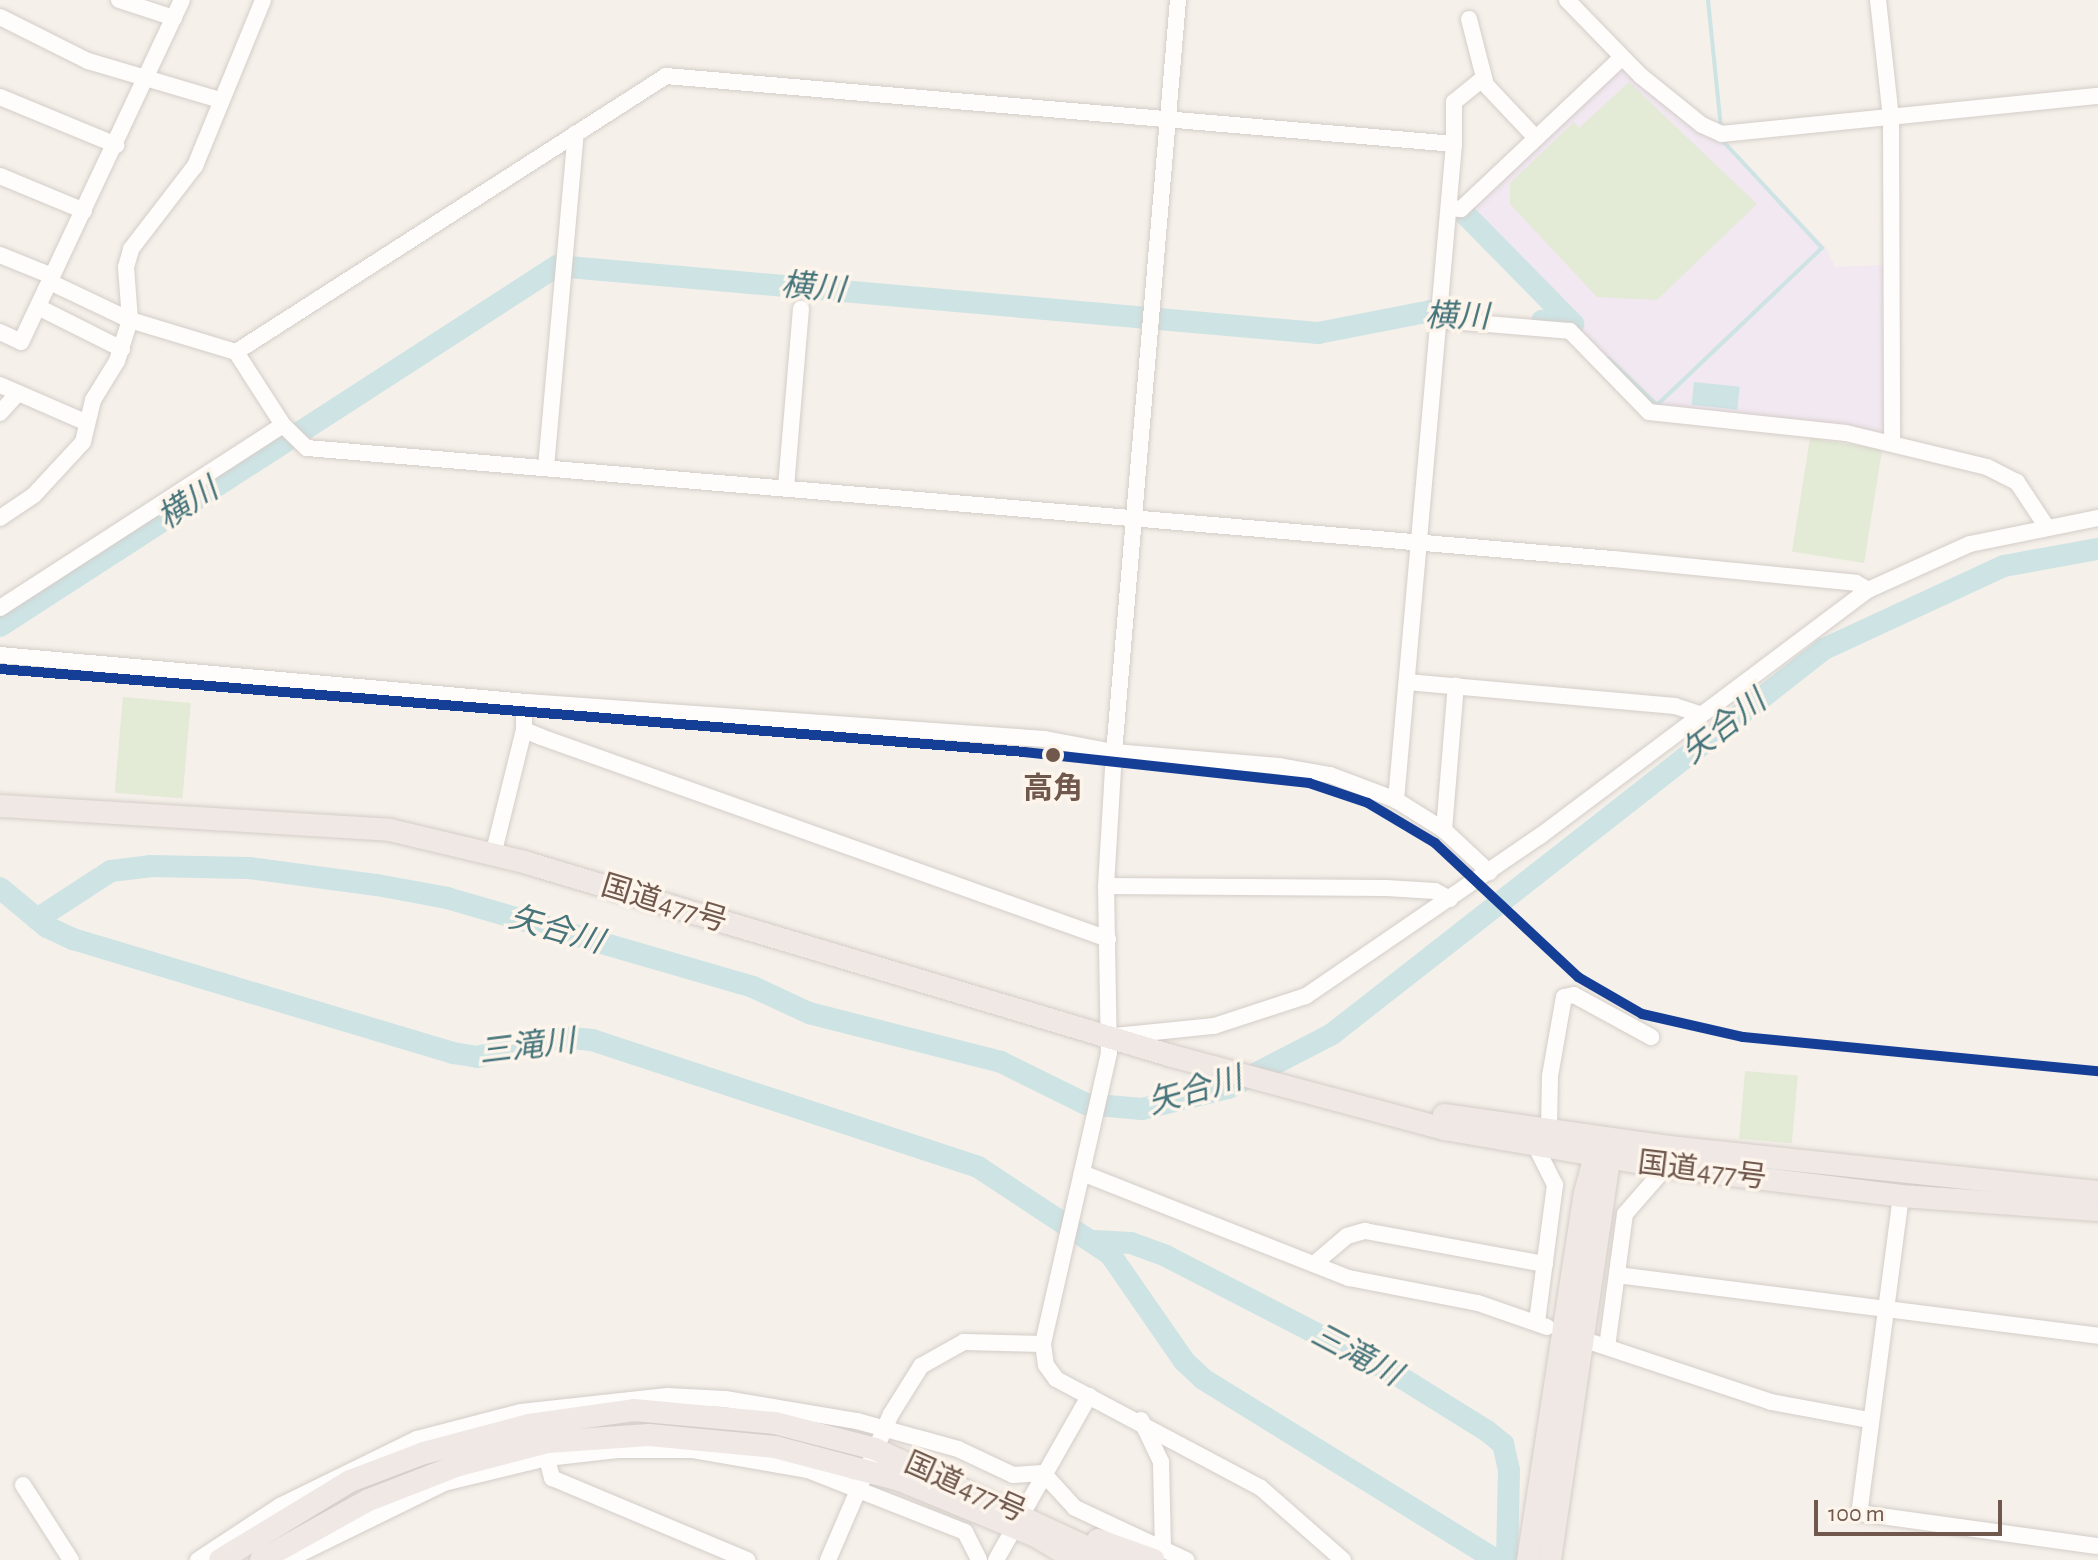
<!DOCTYPE html>
<meta charset="utf-8">
<style>
body{margin:0}
#map{position:relative;width:2098px;height:1560px;overflow:hidden;background:#f5f0ea;font-family:"Alegreya Sans","Noto Sans JP",sans-serif}
div>[style]{position:absolute}
[style*='--x']{left:calc(var(--x)*1px);top:calc(var(--y)*1px);width:calc(var(--w)*1px);rotate:calc(var(--a)*1deg)}
.education>*{inset:0;background:#f1e8f1}
.green>*{inset:0;background:#e3ead6;transform-origin:0 0}
.water>*{inset:0;background:#cde3e4;transform-origin:0 0}
.stream>*{height:4px;margin:-2px;padding:0 2px;transform-origin:2px;border-radius:2px;background:#cde3e4}
.river>*{height:22px;margin:-11px;padding:0 11px;transform-origin:11px;border-radius:11px;background:#cde3e4}
.roads{filter:drop-shadow(0 0 2px #d4cdc8) drop-shadow(0 0 2px #d4cdc8)}
.minor>*{height:16px;margin:-8px;padding:0 8px;transform-origin:8px;border-radius:8px;background:#fefdfc}
.highway>*{height:22px;margin:-11px;padding:0 11px;transform-origin:11px;border-radius:11px;background:#efe8e5}
.rail-1>*{height:10px;margin:-5px;padding:0 5px;transform-origin:5px;border-radius:5px;background:#153f97}
.dots>*{width:22px;height:22px;translate:-50% -50%;box-sizing:border-box;border:4px solid #fdf5eb;border-radius:50%}
span{translate:-50% -50%;white-space:nowrap;text-align:center;line-height:1.15;-webkit-text-stroke:7px #fdf5eb;paint-order:stroke}
.stop-label{font-size:30px;color:#70584d;font-weight:700}
.street-label{font-size:30px;color:#70584d}
.water-label{font-size:32px;color:#46747b;font-style:italic}
.scale{position:absolute;left:1814px;top:1500px;width:188px;height:36px;box-sizing:border-box;border:4px solid #70584d;border-top:0;padding-left:10px;font-size:24px;line-height:28px;white-space:nowrap;color:#70584d;-webkit-text-stroke:6px #fdf5eb;paint-order:stroke}
</style>
<div id="map">
<div class="education">
<i style="clip-path:polygon(1621px 64px,1721px 137px,1826px 248px,1835px 267px,1887px 265px,1886px 435px,1653px 409px,1573px 327px,1577px 316px,1469px 206px)"></i>
</div>
<div class="green">
<i style="clip-path:polygon(1629px 82px,1757px 204px,1657px 300px,1597px 297px,1510px 204px,1510px 183px,1574px 122px,1579px 128px)"></i>
<i style="left:1810px;top:438px;width:73px;height:115px;rotate:9deg"></i>
<i style="left:123px;top:697px;width:68px;height:96px;rotate:5deg"></i>
<i style="left:1745px;top:1071px;width:53px;height:68px;rotate:5deg"></i>
</div>
<div class="water">
<i style="left:1694px;top:382px;width:46px;height:23px;rotate:6deg"></i>
</div>
<div class="stream">
<i style="--x:1708;--y:0;--w:128;--a:84.2"></i>
<i style="--x:1608;--y:358;--w:68;--a:43.8"></i>
<i style="--x:1657;--y:405;--w:228;--a:-43.6"></i>
<i style="--x:1822;--y:248;--w:149;--a:-132.8"></i>
</div>
<div class="river">
<i style="--x:1464;--y:213;--w:156;--a:45.5"></i>
<i style="--x:1573;--y:324;--w:31;--a:-174"></i>
<i style="--x:0;--y:626;--w:663;--a:-32.88"></i>
<i style="--x:557;--y:266;--w:764;--a:5.03"></i>
<i style="--x:1318;--y:333;--w:115;--a:-11"></i>
<i style="--x:1431;--y:311;--w:29;--a:6"></i>
<i style="--x:0;--y:888;--w:61;--a:39.7"></i>
<i style="--x:47;--y:927;--w:29;--a:25"></i>
<i style="--x:73;--y:939;--w:397;--a:16.7"></i>
<i style="--x:453;--y:1053;--w:24;--a:9"></i>
<i style="--x:477;--y:1057;--w:88;--a:-13.1"></i>
<i style="--x:563;--y:1037;--w:29;--a:6"></i>
<i style="--x:592;--y:1040;--w:406;--a:18.2"></i>
<i style="--x:978;--y:1167;--w:158;--a:33.4"></i>
<i style="--x:1110;--y:1254;--w:130;--a:55.3"></i>
<i style="--x:1184;--y:1361;--w:26;--a:43"></i>
<i style="--x:1203;--y:1379;--w:344;--a:31.7"></i>
<i style="--x:37;--y:919;--w:88;--a:-33"></i>
<i style="--x:111;--y:871;--w:39;--a:-7"></i>
<i style="--x:150;--y:866;--w:99;--a:1.2"></i>
<i style="--x:249;--y:868;--w:129;--a:7.6"></i>
<i style="--x:377;--y:885;--w:71;--a:10.5"></i>
<i style="--x:447;--y:898;--w:319;--a:16.2"></i>
<i style="--x:753;--y:987;--w:62;--a:24.9"></i>
<i style="--x:809;--y:1013;--w:198;--a:14.3"></i>
<i style="--x:1001;--y:1062;--w:95;--a:26.3"></i>
<i style="--x:1086;--y:1104;--w:56;--a:5.1"></i>
<i style="--x:1142;--y:1109;--w:89;--a:-13.7"></i>
<i style="--x:1228;--y:1088;--w:117;--a:-27.4"></i>
<i style="--x:1332;--y:1034;--w:625;--a:-38.04"></i>
<i style="--x:1824;--y:649;--w:198;--a:-24.8"></i>
<i style="--x:2004;--y:566;--w:96;--a:-10.3"></i>
<i style="--x:1094;--y:1241;--w:37;--a:3"></i>
<i style="--x:1131;--y:1243;--w:37;--a:20"></i>
<i style="--x:1166;--y:1256;--w:260;--a:27.3"></i>
<i style="--x:1397;--y:1375;--w:106;--a:31.9"></i>
<i style="--x:1487;--y:1431;--w:21;--a:39"></i>
<i style="--x:1503;--y:1444;--w:27;--a:77"></i>
<i style="--x:1509;--y:1470;--w:90;--a:91.3"></i>
</div>
<div class="roads">
<div class="minor">
<i style="--x:119;--y:0;--w:58;--a:18.1"></i>
<i style="--x:1178;--y:0;--w:755;--a:94.86"></i>
<i style="--x:1114;--y:752;--w:134;--a:93.4"></i>
<i style="--x:1106;--y:886;--w:167;--a:89"></i>
<i style="--x:1109;--y:1053;--w:298;--a:102.8"></i>
<i style="--x:1043;--y:1344;--w:21;--a:82"></i>
<i style="--x:1046;--y:1365;--w:17;--a:54"></i>
<i style="--x:1056;--y:1379;--w:232;--a:28"></i>
<i style="--x:1261;--y:1488;--w:109;--a:41.3"></i>
<i style="--x:1567;--y:0;--w:106;--a:45.8"></i>
<i style="--x:1641;--y:76;--w:78;--a:38.8"></i>
<i style="--x:1702;--y:125;--w:22;--a:24"></i>
<i style="--x:1722;--y:134;--w:378;--a:-5.8"></i>
<i style="--x:1878;--y:0;--w:119;--a:83.7"></i>
<i style="--x:1891;--y:118;--w:324;--a:89.8"></i>
<i style="--x:0;--y:17;--w:98;--a:26.6"></i>
<i style="--x:88;--y:61;--w:138;--a:16.5"></i>
<i style="--x:1469;--y:19;--w:68;--a:75.6"></i>
<i style="--x:1486;--y:85;--w:73;--a:46.7"></i>
<i style="--x:0;--y:97;--w:126;--a:22.5"></i>
<i style="--x:1454;--y:144;--w:42;--a:-90"></i>
<i style="--x:1454;--y:102;--w:38;--a:-39"></i>
<i style="--x:0;--y:176;--w:91;--a:22.6"></i>
<i style="--x:1449;--y:208;--w:12;--a:5"></i>
<i style="--x:1461;--y:209;--w:220;--a:-43.3"></i>
<i style="--x:0;--y:255;--w:56;--a:22"></i>
<i style="--x:50;--y:282;--w:89;--a:25.4"></i>
<i style="--x:130;--y:320;--w:111;--a:16.8"></i>
<i style="--x:236;--y:352;--w:87;--a:57.2"></i>
<i style="--x:283;--y:425;--w:33;--a:44"></i>
<i style="--x:307;--y:448;--w:1311;--a:4.86"></i>
<i style="--x:1613;--y:559;--w:244;--a:5.6"></i>
<i style="--x:1856;--y:583;--w:14;--a:30"></i>
<i style="--x:38;--y:307;--w:94;--a:26.6"></i>
<i style="--x:1439;--y:320;--w:131;--a:4.8"></i>
<i style="--x:1570;--y:331;--w:113;--a:45.7"></i>
<i style="--x:1649;--y:412;--w:198;--a:6.1"></i>
<i style="--x:1846;--y:433;--w:145;--a:13.6"></i>
<i style="--x:1987;--y:467;--w:34;--a:27"></i>
<i style="--x:2017;--y:482;--w:53;--a:56.6"></i>
<i style="--x:0;--y:332;--w:23;--a:25"></i>
<i style="--x:21;--y:342;--w:378;--a:-64.8"></i>
<i style="--x:236;--y:352;--w:511;--a:-32.69"></i>
<i style="--x:666;--y:76;--w:791;--a:4.93"></i>
<i style="--x:1454;--y:144;--w:659;--a:95.05"></i>
<i style="--x:1396;--y:800;--w:57;--a:32"></i>
<i style="--x:1444;--y:830;--w:62;--a:43"></i>
<i style="--x:0;--y:385;--w:93;--a:23.5"></i>
<i style="--x:0;--y:413;--w:27;--a:-48"></i>
<i style="--x:546;--y:467;--w:335;--a:-84.9"></i>
<i style="--x:786;--y:487;--w:179;--a:-85.2"></i>
<i style="--x:0;--y:518;--w:41;--a:-34.1"></i>
<i style="--x:34;--y:495;--w:72;--a:-47.2"></i>
<i style="--x:83;--y:442;--w:43;--a:-76.6"></i>
<i style="--x:93;--y:400;--w:46;--a:-58.4"></i>
<i style="--x:117;--y:361;--w:43;--a:-72.4"></i>
<i style="--x:130;--y:320;--w:53;--a:-94.3"></i>
<i style="--x:126;--y:267;--w:19;--a:-74"></i>
<i style="--x:131;--y:249;--w:105;--a:-52.4"></i>
<i style="--x:195;--y:166;--w:179;--a:-67.7"></i>
<i style="--x:0;--y:608;--w:337;--a:-32.9"></i>
<i style="--x:0;--y:655;--w:529;--a:5.1"></i>
<i style="--x:527;--y:702;--w:519;--a:4.09"></i>
<i style="--x:1045;--y:739;--w:70;--a:10.7"></i>
<i style="--x:1114;--y:752;--w:165;--a:4.9"></i>
<i style="--x:1278;--y:766;--w:53;--a:9.8"></i>
<i style="--x:1330;--y:775;--w:71;--a:20.7"></i>
<i style="--x:1407;--y:682;--w:269;--a:5.1"></i>
<i style="--x:1675;--y:706;--w:26;--a:18"></i>
<i style="--x:524;--y:715;--w:15;--a:90"></i>
<i style="--x:524;--y:730;--w:18;--a:22"></i>
<i style="--x:541;--y:737;--w:602;--a:19.61"></i>
<i style="--x:1444;--y:830;--w:145;--a:-85.3"></i>
<i style="--x:493;--y:855;--w:129;--a:-76.1"></i>
<i style="--x:1106;--y:886;--w:280;--a:0.4"></i>
<i style="--x:1386;--y:888;--w:49;--a:3.5"></i>
<i style="--x:1435;--y:891;--w:17;--a:28"></i>
<i style="--x:1115;--y:1036;--w:100;--a:-5.8"></i>
<i style="--x:1214;--y:1026;--w:97;--a:-18.1"></i>
<i style="--x:1306;--y:996;--w:283;--a:-34.4"></i>
<i style="--x:1540;--y:836;--w:410;--a:-36.9"></i>
<i style="--x:1868;--y:590;--w:112;--a:-24.3"></i>
<i style="--x:1970;--y:544;--w:131;--a:-11.5"></i>
<i style="--x:1549;--y:1128;--w:52;--a:-88.9"></i>
<i style="--x:1550;--y:1076;--w:80;--a:-80"></i>
<i style="--x:1564;--y:997;--w:10;--a:-11"></i>
<i style="--x:1574;--y:995;--w:88;--a:28.6"></i>
<i style="--x:1535;--y:1145;--w:45;--a:63.4"></i>
<i style="--x:1555;--y:1185;--w:138;--a:97.5"></i>
<i style="--x:1082;--y:1173;--w:287;--a:21.5"></i>
<i style="--x:1349;--y:1278;--w:131;--a:11"></i>
<i style="--x:1478;--y:1303;--w:73;--a:19.2"></i>
<i style="--x:1901;--y:1196;--w:320;--a:97.5"></i>
<i style="--x:1859;--y:1513;--w:241;--a:7.9"></i>
<i style="--x:1314;--y:1264;--w:43;--a:-40.3"></i>
<i style="--x:1347;--y:1236;--w:19;--a:-16"></i>
<i style="--x:1365;--y:1231;--w:183;--a:10.4"></i>
<i style="--x:1617;--y:1275;--w:485;--a:7.2"></i>
<i style="--x:1594;--y:1343;--w:187;--a:18.4"></i>
<i style="--x:1771;--y:1402;--w:100;--a:10.4"></i>
<i style="--x:1607;--y:1347;--w:134;--a:-82.3"></i>
<i style="--x:1625;--y:1214;--w:62;--a:-48.9"></i>
<i style="--x:1141;--y:1420;--w:47;--a:64.5"></i>
<i style="--x:1161;--y:1462;--w:86;--a:88.7"></i>
<i style="--x:547;--y:1458;--w:21;--a:76"></i>
<i style="--x:552;--y:1478;--w:212;--a:22.8"></i>
<i style="--x:23;--y:1485;--w:89;--a:57.4"></i>
<i style="--x:198;--y:1560;--w:98;--a:-33.4"></i>
<i style="--x:280;--y:1506;--w:153;--a:-26.1"></i>
<i style="--x:417;--y:1439;--w:107;--a:-14.6"></i>
<i style="--x:521;--y:1412;--w:147;--a:-6.3"></i>
<i style="--x:667;--y:1396;--w:58;--a:3"></i>
<i style="--x:725;--y:1399;--w:134;--a:9.5"></i>
<i style="--x:857;--y:1421;--w:105;--a:15.5"></i>
<i style="--x:958;--y:1449;--w:61;--a:25.3"></i>
<i style="--x:1013;--y:1475;--w:30;--a:-4"></i>
<i style="--x:1043;--y:1473;--w:47;--a:47.6"></i>
<i style="--x:1075;--y:1508;--w:123;--a:25.1"></i>
<i style="--x:287;--y:1560;--w:175;--a:-26.1"></i>
<i style="--x:444;--y:1483;--w:106;--a:-13.6"></i>
<i style="--x:547;--y:1458;--w:71;--a:-6.4"></i>
<i style="--x:618;--y:1450;--w:75;--a:0"></i>
<i style="--x:693;--y:1450;--w:117;--a:9.9"></i>
<i style="--x:808;--y:1470;--w:169;--a:21.5"></i>
<i style="--x:965;--y:1532;--w:31;--a:63"></i>
<i style="--x:828;--y:1560;--w:159;--a:-66.7"></i>
<i style="--x:891;--y:1414;--w:57;--a:-58"></i>
<i style="--x:921;--y:1366;--w:49;--a:-29.2"></i>
<i style="--x:964;--y:1342;--w:79;--a:1.5"></i>
<i style="--x:996;--y:1560;--w:189;--a:-60.4"></i>
</div>
<div class="highway">
<i style="--x:0;--y:806;--w:391;--a:3.5"></i>
<i style="--x:390;--y:830;--w:138;--a:13.4"></i>
<i style="--x:524;--y:862;--w:676;--a:16.67"></i>
<i style="--x:1172;--y:1056;--w:283;--a:15"></i>
<i style="--x:1445;--y:1129;--w:224;--a:9.8"></i>
<i style="--x:1666;--y:1167;--w:237;--a:7"></i>
<i style="--x:1901;--y:1196;--w:197;--a:4.1"></i>
<i style="--x:1444;--y:1115;--w:228;--a:8.1"></i>
<i style="--x:1670;--y:1147;--w:430;--a:6"></i>
<i style="--x:1098;--y:1540;--w:59;--a:19.7"></i>
<i style="--x:220;--y:1560;--w:152;--a:-31.3"></i>
<i style="--x:350;--y:1481;--w:79;--a:-20.7"></i>
<i style="--x:424;--y:1453;--w:109;--a:-14.9"></i>
<i style="--x:529;--y:1425;--w:106;--a:-8.1"></i>
<i style="--x:634;--y:1410;--w:142;--a:5.3"></i>
<i style="--x:775;--y:1423;--w:103;--a:14.6"></i>
<i style="--x:875;--y:1449;--w:264;--a:24.9"></i>
<i style="--x:261;--y:1560;--w:124;--a:-29.1"></i>
<i style="--x:369;--y:1500;--w:97;--a:-21.3"></i>
<i style="--x:459;--y:1465;--w:92;--a:-14.5"></i>
<i style="--x:548;--y:1442;--w:101;--a:-4"></i>
<i style="--x:649;--y:1435;--w:127;--a:5.4"></i>
<i style="--x:775;--y:1447;--w:129;--a:14.8"></i>
<i style="--x:900;--y:1480;--w:147;--a:22.4"></i>
<i style="--x:1036;--y:1536;--w:47;--a:31"></i>
<i style="--x:1528;--y:1560;--w:371;--a:-81.2"></i>
<i style="--x:1585;--y:1193;--w:50;--a:-74.8"></i>
<i style="--x:1550;--y:1560;--w:405;--a:-81.6"></i>
<i style="--x:1609;--y:1159;--w:14;--a:-107"></i>
</div>
</div>
<div class="rail-1">
<i style="--x:0;--y:669;--w:1027;--a:4.63"></i>
<i style="--x:1024;--y:752;--w:287;--a:6.2"></i>
<i style="--x:1309;--y:783;--w:62;--a:18.7"></i>
<i style="--x:1368;--y:803;--w:78;--a:30.8"></i>
<i style="--x:1435;--y:843;--w:196;--a:43.1"></i>
<i style="--x:1578;--y:977;--w:74;--a:30"></i>
<i style="--x:1642;--y:1014;--w:104;--a:12.8"></i>
<i style="--x:1743;--y:1037;--w:357;--a:5.5"></i>
</div>
<div class="dots">
<i style="left:1053px;top:755px;background:#70584d"></i>
</div>
<div class="stop-label">
<span style="left:1053px;top:789px">高角</span>
</div>
<div class="street-label">
<span style="left:664px;top:904px;rotate:17deg">国道477号</span>
<span style="left:1702px;top:1171px;rotate:7deg">国道477号</span>
<span style="left:965px;top:1488px;rotate:24deg">国道477号</span>
</div>
<div class="water-label">
<span style="left:813px;top:288px;rotate:5deg">横川</span>
<span style="left:1457px;top:317px;rotate:1deg">横川</span>
<span style="left:188px;top:504px;rotate:-33deg">横川</span>
<span style="left:1724px;top:727px;rotate:-38deg">矢合川</span>
<span style="left:556px;top:930px;rotate:16deg">矢合川</span>
<span style="left:527px;top:1047px;rotate:-7deg">三滝川</span>
<span style="left:1195px;top:1091px;rotate:-16deg">矢合川</span>
<span style="left:1356px;top:1355px;rotate:28deg">三滝川</span>
</div>
<div class="scale">100 m</div>
</div>
